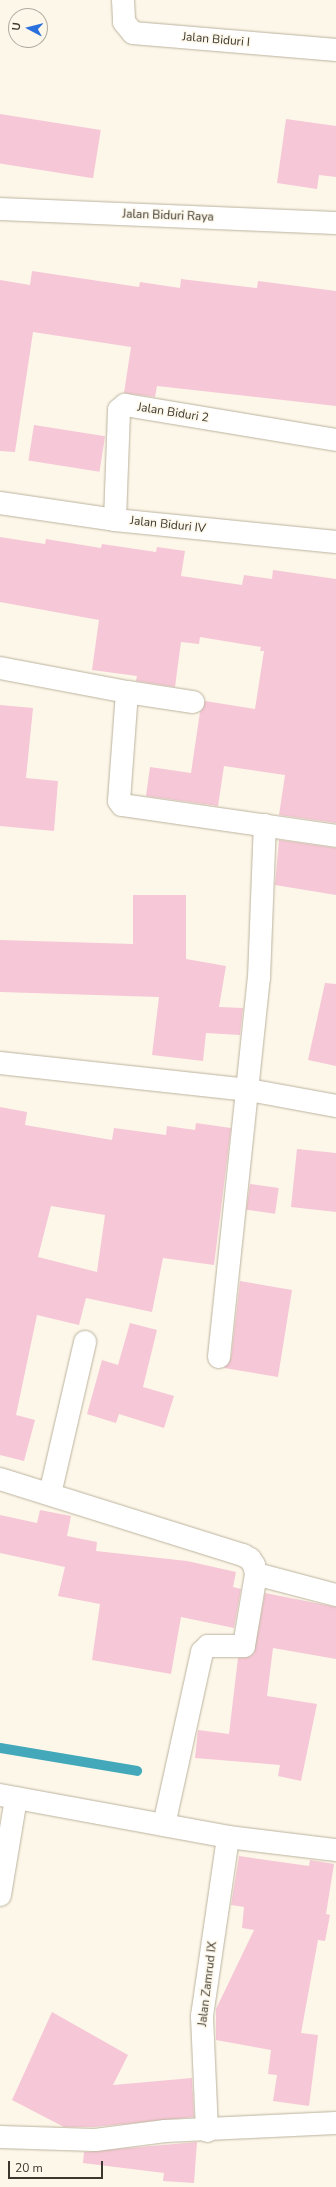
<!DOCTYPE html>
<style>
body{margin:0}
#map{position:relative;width:336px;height:2187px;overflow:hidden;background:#fdf7ea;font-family:"Nunito Sans",sans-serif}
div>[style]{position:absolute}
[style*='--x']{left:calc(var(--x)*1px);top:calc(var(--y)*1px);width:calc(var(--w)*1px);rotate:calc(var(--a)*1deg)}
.stream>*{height:10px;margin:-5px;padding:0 5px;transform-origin:5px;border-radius:5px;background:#43a9ba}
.building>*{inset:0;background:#f6c7d6;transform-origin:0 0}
.roads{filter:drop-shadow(0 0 1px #bcb39e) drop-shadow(0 0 1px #bcb39e)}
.minor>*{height:22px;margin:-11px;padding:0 11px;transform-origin:11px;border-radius:11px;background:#fff}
span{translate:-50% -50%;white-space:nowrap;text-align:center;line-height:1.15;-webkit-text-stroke:3px #fdf7ea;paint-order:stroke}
.street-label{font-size:12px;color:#3b372e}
.north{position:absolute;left:8px;top:8px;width:40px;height:40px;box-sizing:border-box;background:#fdf7ea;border:1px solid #afaa9f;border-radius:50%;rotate:277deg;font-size:11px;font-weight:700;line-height:16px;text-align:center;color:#3b372e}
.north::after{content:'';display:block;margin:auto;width:14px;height:18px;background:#2a70dc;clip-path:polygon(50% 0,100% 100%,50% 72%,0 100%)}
.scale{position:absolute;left:8px;top:2161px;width:95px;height:18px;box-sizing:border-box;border:2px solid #3b372e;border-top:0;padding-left:5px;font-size:12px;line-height:14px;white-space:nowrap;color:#3b372e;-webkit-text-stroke:3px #fdf7ea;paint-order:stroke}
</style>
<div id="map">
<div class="stream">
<i style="--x:0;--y:1748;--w:139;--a:9.5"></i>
</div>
<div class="building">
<i style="left:0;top:114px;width:102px;height:49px;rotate:9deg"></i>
<i style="clip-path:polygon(286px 119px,336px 126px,336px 177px,319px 175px,317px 189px,277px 183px)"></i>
<i style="clip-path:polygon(32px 271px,139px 287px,140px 282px,180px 288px,181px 279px,257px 288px,258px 281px,336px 291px,336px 406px,157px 386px,155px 397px,124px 393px,131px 347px,33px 332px,15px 452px,0 451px,0 280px,30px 285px)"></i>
<i style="left:34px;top:425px;width:72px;height:36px;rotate:9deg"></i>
<i style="clip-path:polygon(0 537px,45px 544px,46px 539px,101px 548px,102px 544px,156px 552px,157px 547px,185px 551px,181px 576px,242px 585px,244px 575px,272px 579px,273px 570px,336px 579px,336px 823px,279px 815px,285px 775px,224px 766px,218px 806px,146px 796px,150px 767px,191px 773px,200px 712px,205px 701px,255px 709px,264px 651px,260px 651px,261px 647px,200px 637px,199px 644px,181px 642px,175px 687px,136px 681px,137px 676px,92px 670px,99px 620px,0 602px)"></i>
<i style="clip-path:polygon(0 705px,33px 708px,26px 778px,58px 781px,54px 831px,0 826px)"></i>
<i style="clip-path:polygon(279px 840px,336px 848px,336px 895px,275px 885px)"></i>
<i style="clip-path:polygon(133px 895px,186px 895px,186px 959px,226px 966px,219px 1007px,243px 1008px,240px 1035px,206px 1033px,203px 1061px,152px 1055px,159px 997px,0 992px,0 940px,133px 944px)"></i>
<i style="clip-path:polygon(325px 983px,336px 984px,336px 1066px,308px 1060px)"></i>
<i style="clip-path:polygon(evenodd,0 1107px,27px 1112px,25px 1125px,112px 1140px,114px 1128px,166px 1135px,167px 1126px,195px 1130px,196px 1123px,231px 1128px,214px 1265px,163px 1258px,152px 1312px,86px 1298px,79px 1325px,37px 1315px,16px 1415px,35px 1420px,24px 1461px,0 1455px,0 1107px,51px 1206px,105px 1215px,97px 1272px,38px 1257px,51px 1206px)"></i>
<i style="clip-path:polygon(297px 1149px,336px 1153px,336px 1212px,291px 1207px)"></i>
<i style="left:250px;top:1184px;width:29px;height:26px;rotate:8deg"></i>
<i style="clip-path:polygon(240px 1281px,292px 1290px,278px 1377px,224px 1368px,231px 1358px)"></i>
<i style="clip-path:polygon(130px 1323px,157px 1330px,143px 1387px,174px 1396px,164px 1428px,119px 1414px,116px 1423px,87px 1414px,102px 1360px,118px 1365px)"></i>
<i style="clip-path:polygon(40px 1510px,71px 1516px,67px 1536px,97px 1542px,96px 1551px,187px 1561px,236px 1572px,233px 1587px,241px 1589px,234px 1628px,181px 1617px,171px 1674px,92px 1660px,100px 1604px,58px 1596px,65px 1567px,0 1553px,0 1515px,37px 1523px)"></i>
<i style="clip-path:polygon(265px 1593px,336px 1607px,336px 1659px,273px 1648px,267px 1696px,317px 1704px,301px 1781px,278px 1776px,280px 1765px,195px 1758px,198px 1730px,229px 1734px,238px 1658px,249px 1657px,254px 1653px)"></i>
<i style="clip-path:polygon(239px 1856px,309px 1866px,310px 1860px,334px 1864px,326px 1914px,330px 1915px,325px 1941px,318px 1940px,301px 2033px,318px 2035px,309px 2106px,273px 2101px,277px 2075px,268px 2074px,271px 2050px,216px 2040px,216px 2009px,254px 1930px,242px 1928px,244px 1907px,231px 1905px)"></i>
<i style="clip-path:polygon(52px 2012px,128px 2055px,113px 2085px,192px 2078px,194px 2117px,94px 2127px,64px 2127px,12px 2100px)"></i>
<i style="clip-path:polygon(197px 2142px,194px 2183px,163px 2181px,164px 2173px,83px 2163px,84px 2152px)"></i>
</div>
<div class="roads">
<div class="minor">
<i style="--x:123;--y:0;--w:22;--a:87"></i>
<i style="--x:124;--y:22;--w:14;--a:51"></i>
<i style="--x:133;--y:33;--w:204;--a:4.8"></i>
<i style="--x:0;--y:209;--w:336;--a:2.4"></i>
<i style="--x:0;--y:503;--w:116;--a:8.4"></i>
<i style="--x:115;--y:520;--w:222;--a:5.7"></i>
<i style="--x:115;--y:520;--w:110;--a:-87.9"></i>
<i style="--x:119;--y:410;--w:8;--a:-40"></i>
<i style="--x:125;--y:405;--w:214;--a:9.4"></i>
<i style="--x:0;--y:668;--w:129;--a:10.7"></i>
<i style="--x:127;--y:692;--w:109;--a:94.2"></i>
<i style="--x:119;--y:801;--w:5;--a:53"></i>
<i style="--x:122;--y:805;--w:216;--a:8.2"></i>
<i style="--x:127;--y:692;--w:67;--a:8.6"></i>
<i style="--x:0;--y:1063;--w:250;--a:6.2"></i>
<i style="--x:249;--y:1090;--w:88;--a:10.4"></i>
<i style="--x:219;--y:1357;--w:381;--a:-84"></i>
<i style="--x:259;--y:978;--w:153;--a:-87.8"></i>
<i style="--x:0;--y:1479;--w:255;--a:17.4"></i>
<i style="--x:243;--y:1555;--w:8;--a:30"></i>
<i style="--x:250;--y:1559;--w:7;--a:56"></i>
<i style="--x:254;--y:1565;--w:9;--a:77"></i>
<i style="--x:256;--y:1574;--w:73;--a:99.5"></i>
<i style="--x:244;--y:1646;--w:36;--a:180"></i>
<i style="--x:208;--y:1646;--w:8;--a:135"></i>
<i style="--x:202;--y:1652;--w:177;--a:102.4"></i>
<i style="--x:50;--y:1494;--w:156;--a:-77"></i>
<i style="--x:256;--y:1574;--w:83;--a:14.7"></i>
<i style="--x:0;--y:1795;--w:232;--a:10.4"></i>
<i style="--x:228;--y:1837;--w:109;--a:6.9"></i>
<i style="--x:0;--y:1895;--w:98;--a:-80.6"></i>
<i style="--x:207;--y:2131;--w:115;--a:-92.5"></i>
<i style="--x:202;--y:2016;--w:181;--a:-81.7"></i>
<i style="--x:0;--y:2137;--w:95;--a:1.8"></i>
<i style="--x:95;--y:2140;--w:71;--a:-7.3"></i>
<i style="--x:165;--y:2131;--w:171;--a:-2.7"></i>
</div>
</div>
<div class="street-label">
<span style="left:216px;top:40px;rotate:5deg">Jalan Biduri I</span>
<span style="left:168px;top:216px;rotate:2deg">Jalan Biduri Raya</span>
<span style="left:173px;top:413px;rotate:9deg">Jalan Biduri 2</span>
<span style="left:168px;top:525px;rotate:6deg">Jalan Biduri IV</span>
<span style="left:208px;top:1984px;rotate:-83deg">Jalan Zamrud IX</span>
</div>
<div class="north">U</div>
<div class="scale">20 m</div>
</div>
